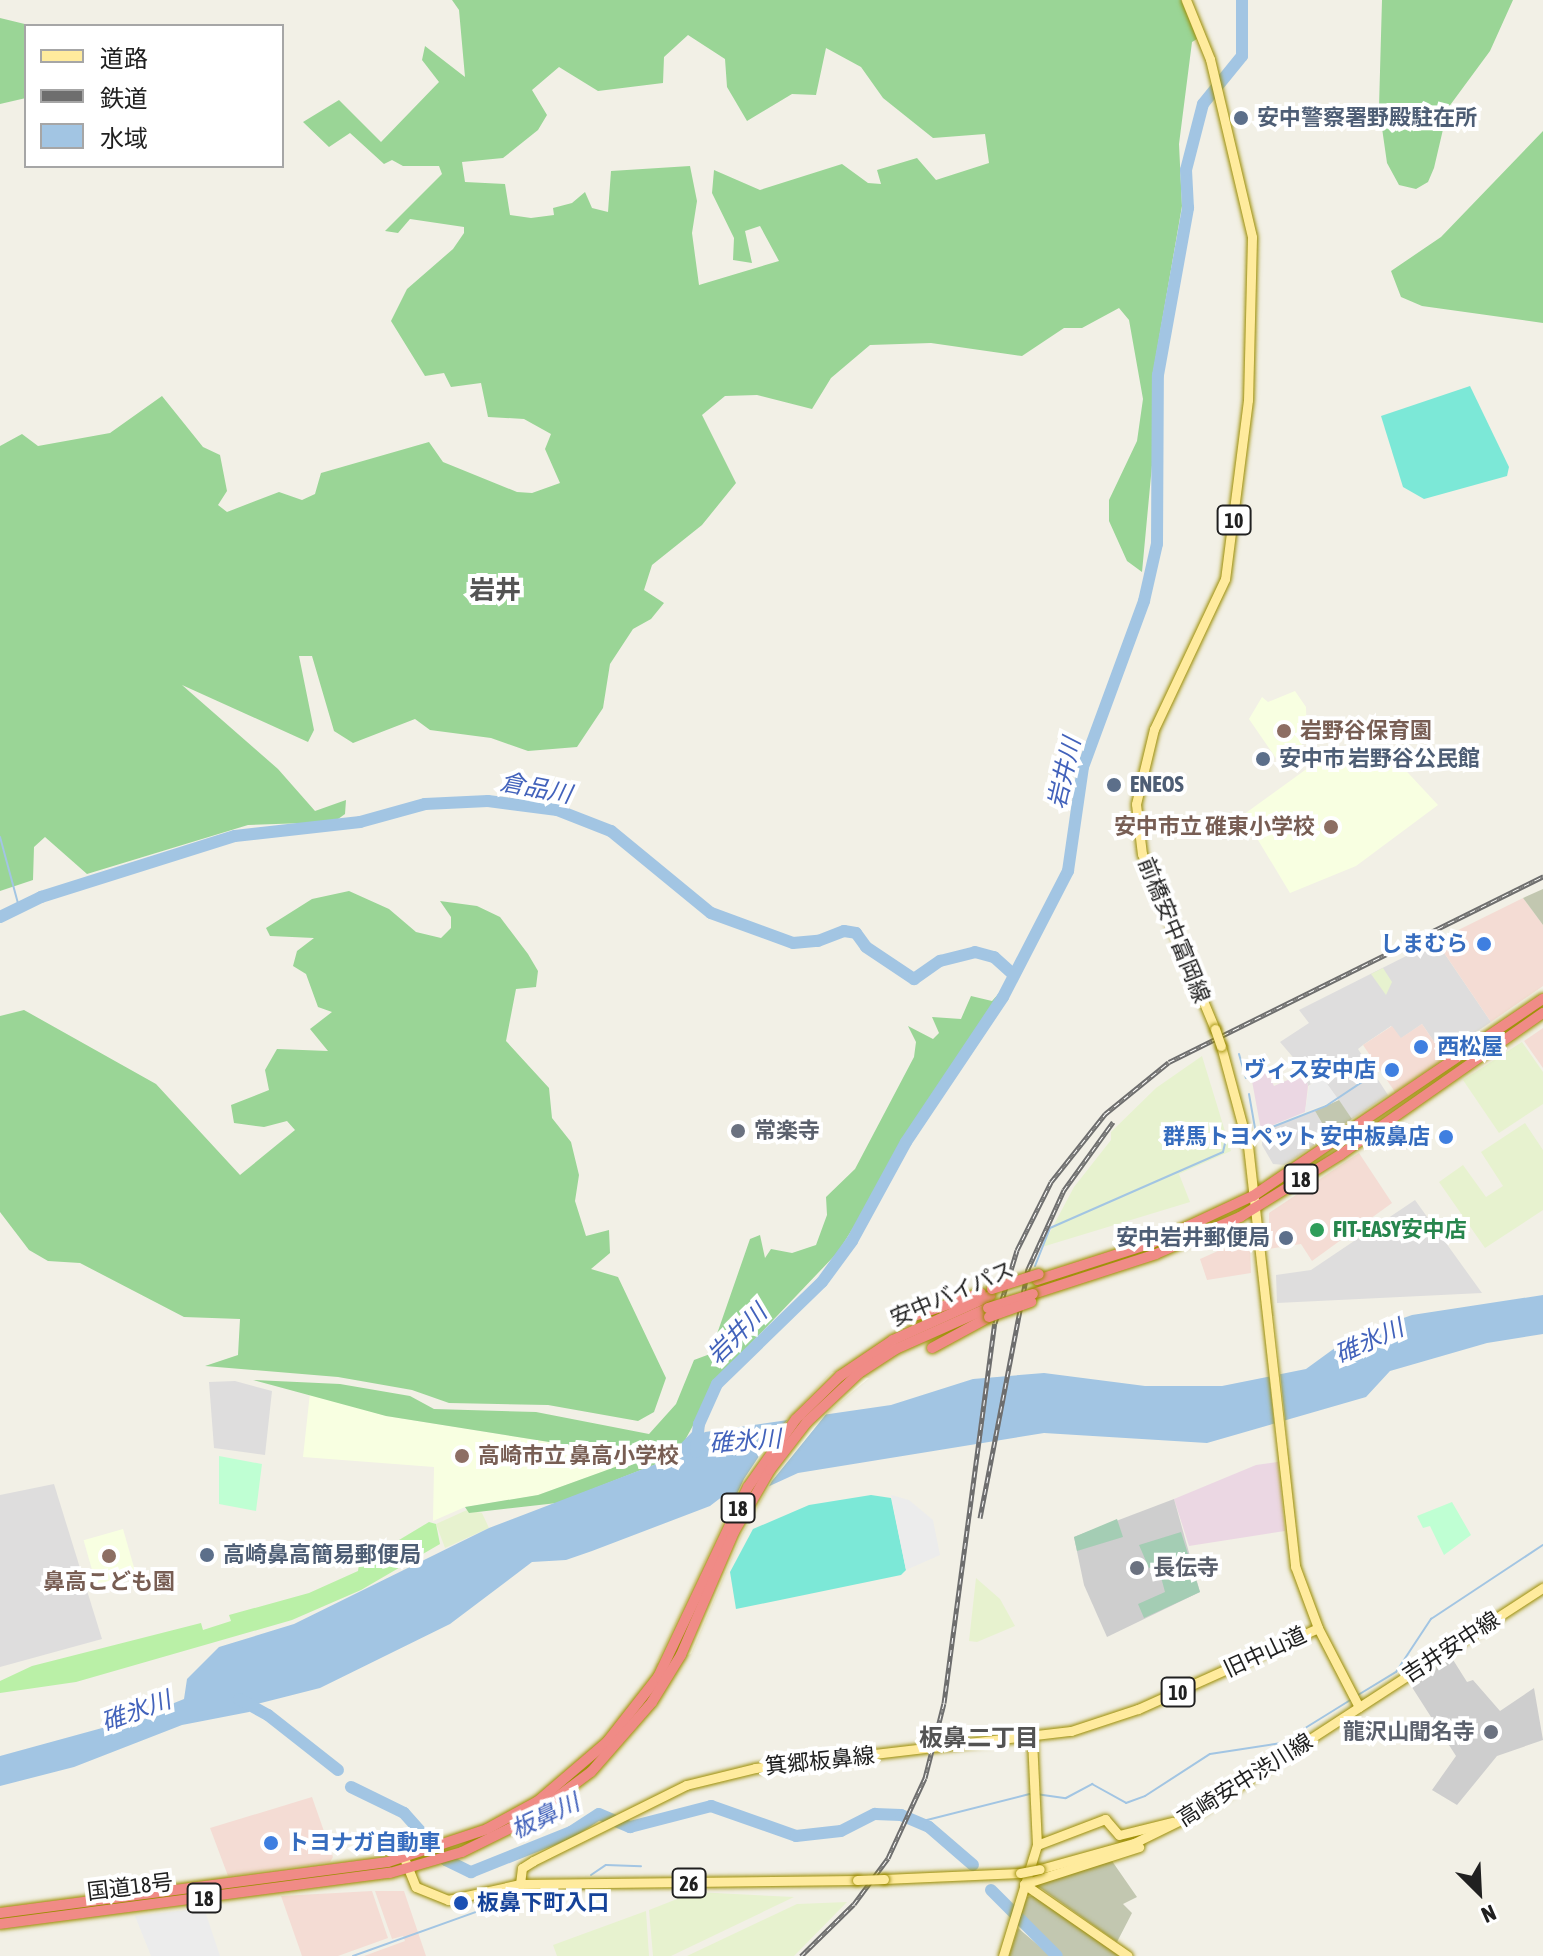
<!DOCTYPE html>
<meta charset="utf-8">
<style>
body{margin:0}
#map{position:relative;width:1543px;height:1956px;overflow:hidden;background:#f2f0e6;font-family:"Asap Condensed","Noto Sans JP",sans-serif}
div>[style]{position:absolute}
[style*='--x']{left:calc(var(--x)*1px);top:calc(var(--y)*1px);width:calc(var(--w)*1px);rotate:calc(var(--a)*1deg)}
.residential>*{inset:0;background:#dedddd}
.commercial>*{inset:0;background:#f4dcd4}
.industrial>*{inset:0;background:#ebd7e3}
.education>*{inset:0;background:#f8ffe1;transform-origin:0 0}
.religious>*{inset:0;background:#cecece}
.construction>*{inset:0;background:#c2c7b0}
.farmland>*{inset:0;background:#e7f2cf}
.grass>*{inset:0;background:#baf0a7}
.forest>*{inset:0;background:#9ad596}
.cemetery>*{inset:0;background:#a4cdb4}
.park>*{inset:0;background:#bfffd3}
.pitch>*{inset:0;background:#7ce8d7}
.parking>*{inset:0;background:#ececec}
.water>*{inset:0;background:#a2c5e3}
.pier>*{inset:0;background:#fff;transform-origin:0 0}
.stream>*{height:2px;margin:-1px;padding:0 1px;transform-origin:1px;border-radius:1px;background:#a2c5e3}
.river>*{height:12px;margin:-6px;padding:0 6px;transform-origin:6px;border-radius:6px;background:#a2c5e3}
.roads{filter:drop-shadow(0 0 2px #9c8d00) drop-shadow(0 0 2px #9c8d00)}
.major>*{height:9px;margin:-4.5px;padding:0 4.5px;transform-origin:4.5px;border-radius:4.5px;background:#ffeb9d}
.highway>*{height:10px;margin:-5px;padding:0 5px;transform-origin:5px;border-radius:5px;background:#f08b86}
.rail>*{height:5px;margin-top:-2.5px;transform-origin:0;background:repeating-linear-gradient(90deg,#fff 0 6px,#6e6e6e 0 12px);box-sizing:border-box;border-block:2px solid #6e6e6e}
.bridges{filter:drop-shadow(0 0 2px #9c8d00) drop-shadow(0 0 2px #9c8d00)}
.major-bridge>*{height:9px;margin:-4.5px;padding:0 4.5px;transform-origin:4.5px;border-radius:4.5px;background:#ffeb9d}
.highway-bridge>*{height:10px;margin:-5px;padding:0 5px;transform-origin:5px;border-radius:5px;background:#f08b86}
.dots>*{width:22px;height:22px;translate:-50% -50%;box-sizing:border-box;border:4px solid #fff;border-radius:50%}
span{translate:-50% -50%;white-space:nowrap;text-align:center;line-height:1.15;-webkit-text-stroke:8px #fff;paint-order:stroke}
.shield-label span{padding:2px 6px;background:#fff;border:2px solid;border-radius:6px;-webkit-text-stroke-width:0}
.shield-label{font-size:20px;color:#202020;font-weight:700}
.service-label{font-size:22px;color:#4e5e75;font-weight:700}
.left{translate:0 -50%;text-align:left}
.right{translate:-100% -50%;text-align:right}
.education-label{font-size:22px;color:#785e54;font-weight:700}
.street-label{font-size:22px;color:#202020}
.shop-label{font-size:22px;color:#366cbe;font-weight:700}
.worship-label{font-size:22px;color:#5b616d;font-weight:700}
.leisure-label{font-size:22px;color:#27864d;font-weight:700}
.transit-label{font-size:22px;color:#164399;font-weight:700}
.water-label{font-size:24px;color:#4262bb;font-style:italic}
.neighbourhood-label{font-size:24px;color:#535353;font-weight:700}
.quarter-label{font-size:26px;color:#535353;font-weight:700}
.legend{position:absolute;left:24px;top:24px;width:260px;height:144px;box-sizing:border-box;background:#fff;border:2px solid #a6a6a6;margin:0;padding:10px 14px;list-style:none;font-size:24px;color:#202020}
.legend li{display:flex;align-items:center;gap:16px;height:40px}
.legend b{width:40px;border:2px solid #a6a6a6}
.north{position:absolute;left:1439px;top:1852px;width:80px;height:80px;-webkit-text-stroke:6px #fff;paint-order:stroke;rotate:156deg;font-size:22px;font-weight:700;line-height:32px;text-align:center;color:#202020}
.north::after{content:'';display:block;margin:auto;width:28px;height:36px;background:#202020;clip-path:polygon(50% 0,100% 100%,50% 72%,0 100%)}
</style>
<div id="map">
<div class="residential">
<i style="clip-path:polygon(1436px 941px,1491px 1022px,1443px 1055px,1422px 1024px,1400px 1039px,1391px 1026px,1363px 1045px,1358px 1049px,1388px 1095px,1352px 1119px,1322px 1077px,1308px 1086px,1303px 1069px,1280px 1042px,1309px 1023px,1299px 1010px)"></i>
<i style="clip-path:polygon(1315px 1111px,1329px 1135px,1285px 1165px,1273px 1164px,1262px 1145px,1262px 1131px)"></i>
<i style="clip-path:polygon(1415px 1200px,1482px 1293px,1277px 1303px,1276px 1275px,1311px 1270px)"></i>
<i style="clip-path:polygon(235px 1381px,272px 1391px,265px 1455px,214px 1448px,209px 1382px)"></i>
<i style="clip-path:polygon(54px 1484px,102px 1639px,0 1667px,0 1495px)"></i>
</div>
<div class="commercial">
<i style="clip-path:polygon(1523px 898px,1543px 925px,1543px 986px,1491px 1022px,1436px 941px)"></i>
<i style="clip-path:polygon(1422px 1024px,1445px 1058px,1395px 1092px,1363px 1045px,1392px 1026px,1401px 1038px)"></i>
<i style="clip-path:polygon(1543px 1028px,1543px 1068px,1524px 1041px)"></i>
<i style="clip-path:polygon(1359px 1153px,1392px 1203px,1312px 1261px,1301px 1244px,1269px 1249px,1269px 1213px)"></i>
<i style="clip-path:polygon(1250px 1246px,1251px 1273px,1207px 1280px,1200px 1259px,1220px 1250px)"></i>
<i style="clip-path:polygon(312px 1797px,333px 1857px,330px 1862px,228px 1876px,210px 1828px)"></i>
<i style="clip-path:polygon(372px 1891px,388px 1938px,338px 1956px,302px 1956px,281px 1896px)"></i>
<i style="clip-path:polygon(375px 1891px,404px 1891px,426px 1956px,364px 1956px,405px 1941px,403px 1936px,392px 1939px)"></i>
</div>
<div class="industrial">
<i style="clip-path:polygon(1266px 1070px,1274px 1086px,1304px 1073px,1308px 1086px,1305px 1112px,1261px 1130px,1252px 1081px)"></i>
<i style="clip-path:polygon(1278px 1462px,1285px 1531px,1189px 1546px,1174px 1499px,1256px 1465px)"></i>
</div>
<div class="education">
<i style="clip-path:polygon(1295px 691px,1306px 707px,1307px 739px,1282px 767px,1249px 719px,1262px 697px,1268px 702px)"></i>
<i style="clip-path:polygon(1358px 745px,1396px 760px,1438px 805px,1356px 866px,1290px 893px,1243px 815px,1330px 752px)"></i>
<i style="clip-path:polygon(310px 1393px,386px 1416px,606px 1451px,630px 1462px,538px 1495px,465px 1507px,433px 1521px,434px 1467px,303px 1457px)"></i>
<i style="left:123px;top:1529px;width:48px;height:41px;rotate:74deg"></i>
</div>
<div class="religious">
<i style="clip-path:polygon(1174px 1499px,1200px 1592px,1107px 1637px,1084px 1585px,1074px 1537px)"></i>
<i style="clip-path:polygon(1450px 1655px,1467px 1682px,1473px 1680px,1500px 1711px,1534px 1688px,1543px 1740px,1497px 1756px,1457px 1805px,1432px 1790px,1456px 1756px,1408px 1681px)"></i>
</div>
<div class="construction">
<i style="clip-path:polygon(1543px 889px,1543px 925px,1523px 898px)"></i>
<i style="clip-path:polygon(1339px 1100px,1352px 1119px,1329px 1135px,1315px 1111px)"></i>
<i style="clip-path:polygon(1112px 1861px,1137px 1897px,1123px 1904px,1132px 1913px,1117px 1942px,1035px 1884px)"></i>
<i style="clip-path:polygon(1035px 1895px,1119px 1956px,1060px 1956px,1019px 1921px,1027px 1897px)"></i>
<i style="clip-path:polygon(1018px 1928px,1051px 1956px,1009px 1956px)"></i>
</div>
<div class="farmland">
<i style="clip-path:polygon(1383px 968px,1392px 982px,1386px 995px,1371px 974px)"></i>
<i style="clip-path:polygon(1522px 1042px,1543px 1072px,1543px 1104px,1499px 1133px,1463px 1080px)"></i>
<i style="clip-path:polygon(1202px 1056px,1231px 1151px,1179px 1174px,1190px 1202px,1042px 1247px,1074px 1187px,1111px 1140px,1111px 1132px,1156px 1088px)"></i>
<i style="clip-path:polygon(1525px 1123px,1543px 1150px,1543px 1210px,1485px 1248px,1439px 1182px,1463px 1165px,1486px 1197px,1503px 1186px,1481px 1152px)"></i>
<i style="clip-path:polygon(467px 1510px,482px 1513px,489px 1528px,445px 1548px,436px 1524px)"></i>
<i style="clip-path:polygon(976px 1578px,1000px 1599px,1015px 1626px,977px 1642px,969px 1641px)"></i>
<i style="clip-path:polygon(695px 1892px,794px 1897px,671px 1956px,653px 1956px,649px 1910px)"></i>
<i style="clip-path:polygon(847px 1902px,794px 1956px,687px 1956px,797px 1904px)"></i>
<i style="clip-path:polygon(646px 1911px,649px 1956px,557px 1956px,553px 1945px)"></i>
</div>
<div class="grass">
<i style="clip-path:polygon(429px 1522px,436px 1524px,440px 1544px,361px 1590px,292px 1620px,76px 1682px,0 1693px,0 1681px,32px 1666px,201px 1623px,203px 1630px,231px 1621px,229px 1615px,309px 1593px,358px 1571px,359px 1564px)"></i>
</div>
<div class="forest">
<i style="clip-path:polygon(evenodd,452px 0,1181px 0,1197px 39px,1192px 42px,1179px 144px,1182px 206px,1153px 373px,1154px 444px,1142px 572px,1127px 561px,1109px 521px,1109px 500px,1137px 441px,1143px 399px,1129px 320px,1119px 308px,1082px 328px,1064px 328px,1022px 356px,931px 343px,870px 345px,831px 378px,812px 409px,757px 395px,725px 396px,702px 415px,736px 483px,702px 525px,652px 565px,644px 590px,664px 603px,651px 619px,633px 629px,610px 664px,603px 708px,577px 747px,528px 751px,491px 738px,430px 730px,415px 719px,353px 743px,334px 731px,312px 656px,299px 656px,314px 730px,308px 742px,182px 685px,278px 769px,315px 811px,346px 800px,345px 814px,334px 822px,248px 825px,87px 874px,45px 837px,34px 847px,33px 880px,0 891px,0 446px,22px 434px,38px 446px,110px 433px,162px 396px,203px 447px,220px 455px,227px 491px,218px 505px,227px 512px,279px 492px,302px 500px,315px 494px,321px 473px,429px 442px,443px 462px,517px 492px,532px 493px,560px 483px,545px 449px,551px 434px,524px 419px,488px 417px,481px 383px,451px 387px,444px 373px,425px 376px,391px 321px,407px 289px,453px 249px,464px 233px,464px 227px,410px 219px,398px 233px,385px 231px,442px 174px,439px 166px,403px 166px,392px 160px,384px 164px,350px 133px,329px 147px,303px 122px,339px 100px,381px 142px,439px 82px,422px 60px,425px 46px,465px 77px,459px 10px,452px 0,688px 35px,725px 59px,727px 87px,747px 121px,792px 94px,816px 95px,826px 48px,861px 67px,883px 98px,933px 138px,985px 134px,989px 163px,936px 180px,917px 158px,877px 170px,881px 184px,868px 183px,842px 164px,760px 190px,714px 170px,712px 193px,734px 238px,733px 260px,752px 263px,745px 231px,760px 226px,779px 261px,699px 285px,692px 233px,697px 201px,690px 166px,611px 171px,608px 212px,592px 208px,585px 192px,572px 203px,553px 208px,554px 215px,531px 218px,510px 215px,505px 184px,465px 182px,462px 162px,503px 158px,538px 130px,547px 115px,532px 90px,559px 67px,598px 91px,663px 83px,664px 57px,688px 35px)"></i>
<i style="clip-path:polygon(1382px 0,1513px 0,1490px 51px,1448px 108px,1434px 168px,1428px 182px,1416px 189px,1399px 185px,1387px 163px,1379px 107px)"></i>
<i style="clip-path:polygon(0 18px,33px 26px,26px 26px,26px 98px,0 104px)"></i>
<i style="clip-path:polygon(1543px 131px,1543px 323px,1422px 306px,1401px 297px,1391px 271px,1441px 237px)"></i>
<i style="clip-path:polygon(349px 891px,389px 909px,416px 932px,441px 938px,451px 928px,451px 917px,440px 901px,477px 906px,500px 917px,528px 954px,538px 971px,536px 987px,516px 989px,506px 1041px,549px 1088px,552px 1118px,571px 1142px,579px 1175px,575px 1201px,586px 1236px,609px 1230px,610px 1253px,591px 1269px,618px 1277px,666px 1378px,654px 1412px,638px 1421px,548px 1405px,449px 1403px,412px 1390px,338px 1377px,205px 1366px,238px 1355px,240px 1319px,184px 1317px,80px 1263px,48px 1261px,29px 1250px,0 1212px,0 1016px,24px 1010px,156px 1084px,240px 1175px,295px 1130px,287px 1121px,264px 1127px,234px 1123px,231px 1105px,269px 1090px,265px 1070px,277px 1049px,328px 1051px,310px 1029px,332px 1012px,318px 1007px,306px 974px,293px 966px,297px 951px,314px 938px,270px 936px,266px 928px,312px 899px)"></i>
<i style="clip-path:polygon(1001px 991px,838px 1252px,720px 1376px,684px 1442px,664px 1461px,557px 1503px,469px 1513px,465px 1507px,538px 1495px,629px 1462px,606px 1451px,386px 1416px,253px 1380px,340px 1384px,410px 1396px,434px 1409px,536px 1412px,649px 1434px,676px 1404px,694px 1360px,710px 1354px,750px 1239px,760px 1235px,765px 1258px,771px 1249px,792px 1253px,816px 1245px,827px 1215px,826px 1197px,855px 1169px,914px 1057px,916px 1042px,908px 1026px,933px 1039px,939px 1033px,932px 1017px,961px 1019px,971px 996px,992px 1001px)"></i>
</div>
<div class="cemetery">
<i style="clip-path:polygon(1117px 1519px,1123px 1537px,1077px 1551px,1074px 1537px)"></i>
<i style="clip-path:polygon(1181px 1532px,1200px 1592px,1144px 1618px,1138px 1604px,1165px 1592px,1158px 1566px,1149px 1568px,1139px 1545px)"></i>
</div>
<div class="park">
<i style="clip-path:polygon(219px 1456px,262px 1464px,256px 1511px,219px 1504px)"></i>
<i style="clip-path:polygon(1452px 1502px,1471px 1535px,1444px 1555px,1430px 1526px,1423px 1528px,1417px 1516px)"></i>
</div>
<div class="pitch">
<i style="clip-path:polygon(1470px 386px,1509px 467px,1507px 476px,1424px 499px,1403px 487px,1381px 416px)"></i>
<i style="clip-path:polygon(871px 1495px,891px 1498px,906px 1570px,901px 1575px,736px 1609px,730px 1572px,753px 1529px,809px 1505px)"></i>
</div>
<div class="parking">
<i style="clip-path:polygon(1322px 1077px,1338px 1099px,1305px 1112px,1309px 1086px)"></i>
<i style="clip-path:polygon(891px 1495px,909px 1500px,933px 1520px,940px 1555px,906px 1570px)"></i>
<i style="clip-path:polygon(204px 1908px,220px 1956px,151px 1956px,135px 1916px)"></i>
</div>
<div class="water">
<i style="clip-path:polygon(1543px 1295px,1543px 1334px,1487px 1343px,1390px 1371px,1366px 1397px,1207px 1443px,1044px 1433px,798px 1473px,748px 1496px,723px 1496px,710px 1506px,592px 1551px,566px 1560px,532px 1562px,450px 1624px,320px 1688px,257px 1704px,249px 1712px,182px 1725px,74px 1767px,0 1786px,0 1756px,124px 1722px,136px 1727px,152px 1712px,184px 1699px,187px 1679px,219px 1647px,294px 1624px,489px 1528px,664px 1461px,693px 1431px,695px 1439px,705px 1432px,891px 1405px,973px 1379px,1044px 1373px,1145px 1386px,1222px 1386px,1306px 1369px,1350px 1337px,1412px 1315px)"></i>
</div>
<div class="pier">
<i style="left:1274px;top:1316px;width:133px;height:11px;rotate:84deg"></i>
<i style="clip-path:polygon(832px 1372px,869px 1378px,827px 1413px,772px 1481px,741px 1536px,691px 1654px,657px 1663px,744px 1479px,771px 1438px)"></i>
</div>
<div class="stream">
<i style="--x:0;--y:837;--w:73;--a:74.8"></i>
<i style="--x:1239;--y:1054;--w:25;--a:74"></i>
<i style="--x:1249;--y:1094;--w:39;--a:80"></i>
<i style="--x:1262;--y:1131;--w:69;--a:-21.3"></i>
<i style="--x:1326;--y:1106;--w:58;--a:-33.7"></i>
<i style="--x:1035;--y:1266;--w:41;--a:-68.5"></i>
<i style="--x:1050;--y:1228;--w:189;--a:-23.7"></i>
<i style="--x:1223;--y:1152;--w:9;--a:-77"></i>
<i style="--x:1358;--y:1695;--w:44;--a:-31.2"></i>
<i style="--x:1396;--y:1672;--w:64;--a:-56.6"></i>
<i style="--x:1431;--y:1619;--w:134;--a:-33.5"></i>
<i style="--x:1036;--y:1794;--w:30;--a:8"></i>
<i style="--x:1066;--y:1798;--w:30;--a:-28"></i>
<i style="--x:1092;--y:1784;--w:39;--a:29"></i>
<i style="--x:1126;--y:1803;--w:20;--a:-20"></i>
<i style="--x:1145;--y:1796;--w:77;--a:-32.9"></i>
<i style="--x:1210;--y:1754;--w:72;--a:-8.8"></i>
<i style="--x:1281;--y:1743;--w:84;--a:-31.8"></i>
<i style="--x:919;--y:1822;--w:114;--a:-14.2"></i>
<i style="--x:591;--y:1875;--w:18;--a:-34"></i>
<i style="--x:606;--y:1865;--w:35;--a:2"></i>
<i style="--x:353;--y:1956;--w:184;--a:-19.7"></i>
<i style="--x:526;--y:1894;--w:58;--a:-4.9"></i>
</div>
<div class="river">
<i style="--x:0;--y:917;--w:46;--a:-26"></i>
<i style="--x:41;--y:897;--w:203;--a:-17.5"></i>
<i style="--x:235;--y:836;--w:126;--a:-6.4"></i>
<i style="--x:360;--y:822;--w:67;--a:-15.5"></i>
<i style="--x:425;--y:804;--w:63;--a:-2.7"></i>
<i style="--x:488;--y:801;--w:70;--a:7.4"></i>
<i style="--x:557;--y:810;--w:58;--a:21.3"></i>
<i style="--x:611;--y:831;--w:129;--a:39.4"></i>
<i style="--x:711;--y:913;--w:87;--a:20.1"></i>
<i style="--x:793;--y:943;--w:25;--a:-5"></i>
<i style="--x:818;--y:941;--w:28;--a:-21"></i>
<i style="--x:844;--y:931;--w:12;--a:9"></i>
<i style="--x:856;--y:933;--w:17;--a:54"></i>
<i style="--x:866;--y:947;--w:58;--a:33.7"></i>
<i style="--x:914;--y:979;--w:32;--a:-35"></i>
<i style="--x:940;--y:961;--w:36;--a:-14"></i>
<i style="--x:975;--y:952;--w:20;--a:15"></i>
<i style="--x:994;--y:957;--w:25;--a:42"></i>
<i style="--x:696;--y:1452;--w:28;--a:-84"></i>
<i style="--x:699;--y:1424;--w:44;--a:-65.8"></i>
<i style="--x:717;--y:1384;--w:146;--a:-44.2"></i>
<i style="--x:822;--y:1282;--w:51;--a:-53.8"></i>
<i style="--x:852;--y:1241;--w:113;--a:-61.4"></i>
<i style="--x:906;--y:1142;--w:174;--a:-56.2"></i>
<i style="--x:1003;--y:997;--w:142;--a:-62.7"></i>
<i style="--x:1068;--y:871;--w:105;--a:-81.8"></i>
<i style="--x:1083;--y:767;--w:177;--a:-69.8"></i>
<i style="--x:1144;--y:601;--w:58;--a:-77.2"></i>
<i style="--x:1157;--y:544;--w:169;--a:-89.7"></i>
<i style="--x:1158;--y:375;--w:170;--a:-79.8"></i>
<i style="--x:1188;--y:208;--w:38;--a:-93"></i>
<i style="--x:1186;--y:170;--w:68;--a:-75.6"></i>
<i style="--x:1203;--y:104;--w:62;--a:-50.9"></i>
<i style="--x:1242;--y:56;--w:56;--a:-90"></i>
<i style="--x:239;--y:1699;--w:33;--a:29"></i>
<i style="--x:268;--y:1715;--w:89;--a:38.2"></i>
<i style="--x:351;--y:1787;--w:59;--a:26.1"></i>
<i style="--x:404;--y:1813;--w:63;--a:48.2"></i>
<i style="--x:446;--y:1860;--w:28;--a:26"></i>
<i style="--x:471;--y:1872;--w:108;--a:-21.8"></i>
<i style="--x:571;--y:1832;--w:33;--a:-33"></i>
<i style="--x:599;--y:1814;--w:34;--a:23"></i>
<i style="--x:630;--y:1827;--w:84;--a:-14.5"></i>
<i style="--x:711;--y:1806;--w:90;--a:19.4"></i>
<i style="--x:796;--y:1836;--w:45;--a:-6.3"></i>
<i style="--x:841;--y:1831;--w:38;--a:-27"></i>
<i style="--x:875;--y:1814;--w:26;--a:2"></i>
<i style="--x:901;--y:1815;--w:30;--a:23"></i>
<i style="--x:929;--y:1827;--w:58;--a:40.8"></i>
<i style="--x:991;--y:1890;--w:93;--a:45"></i>
</div>
<div class="roads">
<div class="major">
<i style="--x:1186;--y:0;--w:64;--a:67.9"></i>
<i style="--x:1210;--y:59;--w:183;--a:76.7"></i>
<i style="--x:1252;--y:237;--w:163;--a:91.4"></i>
<i style="--x:1248;--y:400;--w:180;--a:97.3"></i>
<i style="--x:1225;--y:579;--w:166;--a:115.3"></i>
<i style="--x:1154;--y:729;--w:77;--a:103.5"></i>
<i style="--x:1136;--y:804;--w:50;--a:83.2"></i>
<i style="--x:1142;--y:854;--w:190;--a:67.4"></i>
<i style="--x:1221;--y:1046;--w:104;--a:74.9"></i>
<i style="--x:1248;--y:1146;--w:423;--a:83.6"></i>
<i style="--x:1295;--y:1566;--w:66;--a:69.6"></i>
<i style="--x:1318;--y:1628;--w:89;--a:62.6"></i>
<i style="--x:1037;--y:1845;--w:73;--a:-20.9"></i>
<i style="--x:1105;--y:1819;--w:21;--a:49"></i>
<i style="--x:1119;--y:1835;--w:55;--a:-13.8"></i>
<i style="--x:404;--y:1858;--w:31;--a:68"></i>
<i style="--x:416;--y:1887;--w:35;--a:22"></i>
<i style="--x:448;--y:1900;--w:74;--a:-12.5"></i>
<i style="--x:520;--y:1884;--w:337;--a:-0.7"></i>
<i style="--x:1040;--y:1869;--w:98;--a:-15.5"></i>
<i style="--x:1134;--y:1843;--w:72;--a:-26.2"></i>
<i style="--x:1199;--y:1811;--w:410;--a:-33"></i>
<i style="--x:884;--y:1879;--w:136;--a:-2.5"></i>
<i style="--x:520;--y:1884;--w:16;--a:-83"></i>
<i style="--x:522;--y:1868;--w:13;--a:-32"></i>
<i style="--x:533;--y:1861;--w:171;--a:-26.4"></i>
<i style="--x:686;--y:1785;--w:71;--a:-13.8"></i>
<i style="--x:755;--y:1768;--w:318;--a:-6.7"></i>
<i style="--x:1071;--y:1731;--w:71;--a:-18.2"></i>
<i style="--x:1138;--y:1709;--w:197;--a:-24.2"></i>
<i style="--x:1024;--y:1884;--w:121;--a:-17.8"></i>
<i style="--x:1024;--y:1884;--w:126;--a:34.7"></i>
<i style="--x:1003;--y:1956;--w:116;--a:-73"></i>
<i style="--x:1037;--y:1845;--w:106;--a:-92.7"></i>
</div>
<div class="highway">
<i style="--x:1037;--y:1280;--w:121;--a:-17.8"></i>
<i style="--x:1152;--y:1243;--w:111;--a:-25"></i>
<i style="--x:1253;--y:1196;--w:351;--a:-34.2"></i>
<i style="--x:1033;--y:1294;--w:129;--a:-18"></i>
<i style="--x:1156;--y:1254;--w:92;--a:-23.8"></i>
<i style="--x:1240;--y:1217;--w:118;--a:-31.8"></i>
<i style="--x:1340;--y:1155;--w:248;--a:-35"></i>
<i style="--x:911;--y:1317;--w:74;--a:-18.9"></i>
<i style="--x:932;--y:1348;--w:65;--a:-28.5"></i>
<i style="--x:0;--y:1913;--w:391;--a:-7.5"></i>
<i style="--x:388;--y:1862;--w:104;--a:-18.4"></i>
<i style="--x:487;--y:1829;--w:58;--a:-28.8"></i>
<i style="--x:538;--y:1801;--w:91;--a:-40.5"></i>
<i style="--x:607;--y:1742;--w:83;--a:-51.9"></i>
<i style="--x:658;--y:1677;--w:210;--a:-64.7"></i>
<i style="--x:748;--y:1487;--w:83;--a:-54.8"></i>
<i style="--x:796;--y:1419;--w:62;--a:-44.3"></i>
<i style="--x:840;--y:1376;--w:64;--a:-34.2"></i>
<i style="--x:893;--y:1340;--w:107;--a:-24.4"></i>
<i style="--x:0;--y:1924;--w:393;--a:-7.5"></i>
<i style="--x:390;--y:1873;--w:75;--a:-16.3"></i>
<i style="--x:462;--y:1852;--w:70;--a:-26.2"></i>
<i style="--x:525;--y:1821;--w:82;--a:-36.6"></i>
<i style="--x:591;--y:1772;--w:93;--a:-48.9"></i>
<i style="--x:652;--y:1702;--w:55;--a:-58.3"></i>
<i style="--x:681;--y:1655;--w:134;--a:-66.7"></i>
<i style="--x:734;--y:1532;--w:72;--a:-59.9"></i>
<i style="--x:770;--y:1470;--w:61;--a:-52.4"></i>
<i style="--x:807;--y:1422;--w:71;--a:-43.3"></i>
<i style="--x:859;--y:1373;--w:44;--a:-33"></i>
<i style="--x:896;--y:1349;--w:101;--a:-24"></i>
</div>
</div>
<div class="rail">
<i style="--x:980;--y:1518;--w:254;--a:-79.1"></i>
<i style="--x:1028;--y:1269;--w:87;--a:-65.5"></i>
<i style="--x:1064;--y:1190;--w:84;--a:-54.2"></i>
<i style="--x:801;--y:1956;--w:74;--a:-44.5"></i>
<i style="--x:854;--y:1904;--w:57;--a:-53.5"></i>
<i style="--x:888;--y:1858;--w:88;--a:-65.2"></i>
<i style="--x:925;--y:1778;--w:77;--a:-75.8"></i>
<i style="--x:944;--y:1703;--w:383;--a:-82.4"></i>
<i style="--x:995;--y:1323;--w:76;--a:-73.2"></i>
<i style="--x:1017;--y:1250;--w:76;--a:-63.4"></i>
<i style="--x:1051;--y:1182;--w:87;--a:-51.5"></i>
<i style="--x:1105;--y:1114;--w:82;--a:-39.1"></i>
<i style="--x:1169;--y:1062;--w:418;--a:-26.4"></i>
</div>
<div class="bridges">
<div class="major-bridge">
<i style="--x:1215;--y:1029;--w:18;--a:71"></i>
<i style="--x:1020;--y:1873;--w:20;--a:-11"></i>
<i style="--x:857;--y:1880;--w:27;--a:-2"></i>
</div>
<div class="highway-bridge">
<i style="--x:992;--y:1289;--w:49;--a:-17.7"></i>
<i style="--x:988;--y:1308;--w:47;--a:-17.3"></i>
<i style="--x:989;--y:1317;--w:45;--a:-19.7"></i>
</div>
</div>
<div class="dots">
<i style="left:1241px;top:118px;background:#5c6f8a"></i>
<i style="left:1284px;top:731px;background:#8d6e63"></i>
<i style="left:1263px;top:759px;background:#5c6f8a"></i>
<i style="left:1114px;top:785px;background:#5c6f8a"></i>
<i style="left:1331px;top:827px;background:#8d6e63"></i>
<i style="left:1484px;top:944px;background:#3f7fe0"></i>
<i style="left:1421px;top:1047px;background:#3f7fe0"></i>
<i style="left:1392px;top:1070px;background:#3f7fe0"></i>
<i style="left:738px;top:1131px;background:#6b7280"></i>
<i style="left:1446px;top:1137px;background:#3f7fe0"></i>
<i style="left:1317px;top:1230px;background:#2e9e5b"></i>
<i style="left:1286px;top:1238px;background:#5c6f8a"></i>
<i style="left:462px;top:1456px;background:#8d6e63"></i>
<i style="left:207px;top:1555px;background:#5c6f8a"></i>
<i style="left:109px;top:1556px;background:#8d6e63"></i>
<i style="left:1137px;top:1568px;background:#6b7280"></i>
<i style="left:1491px;top:1732px;background:#6b7280"></i>
<i style="left:271px;top:1843px;background:#3f7fe0"></i>
<i style="left:461px;top:1903px;background:#1a4fb4"></i>
</div>
<div class="shield-label">
<span style="left:1234px;top:520px">10</span>
<span style="left:1301px;top:1179px">18</span>
<span style="left:738px;top:1508px">18</span>
<span style="left:1178px;top:1692px">10</span>
<span style="left:689px;top:1883px">26</span>
<span style="left:204px;top:1898px">18</span>
</div>
<div class="service-label">
<span class="left" style="left:1257px;top:118px">安中警察署野殿駐在所</span>
<span class="left" style="left:1279px;top:759px">安中市 岩野谷公民館</span>
<span class="left" style="left:1130px;top:785px">ENEOS</span>
<span class="right" style="left:1270px;top:1238px">安中岩井郵便局</span>
<span class="left" style="left:223px;top:1555px">高崎鼻高簡易郵便局</span>
</div>
<div class="education-label">
<span class="left" style="left:1300px;top:731px">岩野谷保育園</span>
<span class="right" style="left:1315px;top:827px">安中市立 碓東小学校</span>
<span class="left" style="left:478px;top:1456px">高崎市立 鼻高小学校</span>
<span style="left:109px;top:1582px">鼻高こども園</span>
</div>
<div class="street-label">
<span style="left:1174px;top:930px;rotate:68deg">前橋安中富岡線</span>
<span style="left:952px;top:1294px;rotate:-23deg">安中バイパス</span>
<span style="left:1451px;top:1647px;rotate:-33deg">吉井安中線</span>
<span style="left:1265px;top:1652px;rotate:-25deg">旧中山道</span>
<span style="left:820px;top:1761px;rotate:-6deg">箕郷板鼻線</span>
<span style="left:1245px;top:1780px;rotate:-32deg">高崎安中渋川線</span>
<span style="left:130px;top:1887px;rotate:-7deg">国道18号</span>
</div>
<div class="shop-label">
<span class="right" style="left:1468px;top:944px">しまむら</span>
<span class="left" style="left:1437px;top:1047px">西松屋</span>
<span class="right" style="left:1376px;top:1070px">ヴィス安中店</span>
<span class="right" style="left:1430px;top:1137px">群馬トヨペット 安中板鼻店</span>
<span class="left" style="left:287px;top:1843px">トヨナガ自動車</span>
</div>
<div class="worship-label">
<span class="left" style="left:754px;top:1131px">常楽寺</span>
<span class="left" style="left:1153px;top:1568px">長伝寺</span>
<span class="right" style="left:1475px;top:1732px">龍沢山聞名寺</span>
</div>
<div class="leisure-label">
<span class="left" style="left:1333px;top:1230px">FIT-EASY安中店</span>
</div>
<div class="transit-label">
<span class="left" style="left:477px;top:1903px">板鼻下町入口</span>
</div>
<div class="water-label">
<span style="left:1064px;top:773px;rotate:-77deg">岩井川</span>
<span style="left:536px;top:788px;rotate:11deg">倉品川</span>
<span style="left:737px;top:1334px;rotate:-45deg">岩井川</span>
<span style="left:1369px;top:1341px;rotate:-24deg">碓氷川</span>
<span style="left:745px;top:1441px;rotate:-4deg">碓氷川</span>
<span style="left:136px;top:1711px;rotate:-20deg">碓氷川</span>
<span style="left:545px;top:1816px;rotate:-25deg">板鼻川</span>
</div>
<div class="neighbourhood-label">
<span style="left:979px;top:1738px">板鼻二丁目</span>
</div>
<div class="quarter-label">
<span style="left:495px;top:591px">岩井</span>
</div>
<ul class="legend">
<li><b style="height:10px;background:#ffeb9d"></b>道路</li>
<li><b style="height:10px;background:#6e6e6e"></b>鉄道</li>
<li><b style="height:22px;background:#a2c5e3"></b>水域</li>
</ul>
<div class="north">N</div>
</div>
